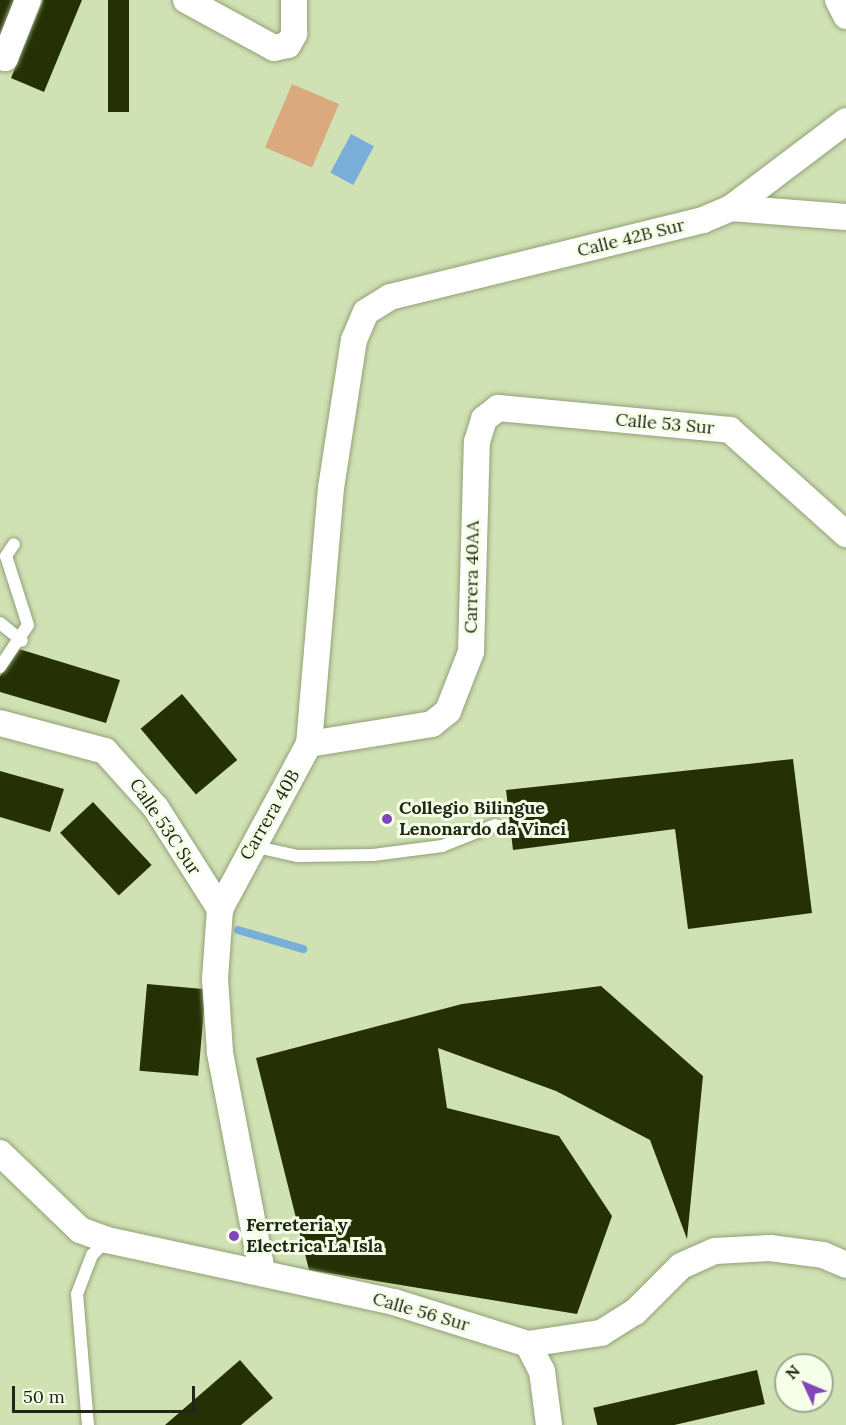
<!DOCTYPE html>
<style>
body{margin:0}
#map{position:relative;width:846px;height:1425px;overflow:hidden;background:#d0e1b4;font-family:Lora,serif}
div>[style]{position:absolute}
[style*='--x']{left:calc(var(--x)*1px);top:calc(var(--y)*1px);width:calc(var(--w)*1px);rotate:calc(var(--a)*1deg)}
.green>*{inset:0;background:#daa97d;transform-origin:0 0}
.water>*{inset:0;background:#79aed9;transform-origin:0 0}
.stream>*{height:8px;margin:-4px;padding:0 4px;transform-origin:4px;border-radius:4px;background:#79aed9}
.building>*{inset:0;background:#253104;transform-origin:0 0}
.roads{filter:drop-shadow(0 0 2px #92a176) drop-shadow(0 0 2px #92a176)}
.service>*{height:12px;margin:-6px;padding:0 6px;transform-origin:6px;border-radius:6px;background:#fff}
.minor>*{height:26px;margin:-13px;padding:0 13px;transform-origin:13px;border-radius:13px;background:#fff}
.dots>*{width:16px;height:16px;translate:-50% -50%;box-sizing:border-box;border:3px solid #f5fee7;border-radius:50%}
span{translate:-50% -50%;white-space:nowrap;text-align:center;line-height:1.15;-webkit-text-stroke:6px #f5fee7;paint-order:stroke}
.street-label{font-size:18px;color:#212716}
.poi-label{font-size:18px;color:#212716;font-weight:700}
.left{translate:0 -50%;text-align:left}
.north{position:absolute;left:774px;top:1353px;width:60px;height:60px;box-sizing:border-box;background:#f5fee7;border:2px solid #a0a893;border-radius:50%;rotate:314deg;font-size:16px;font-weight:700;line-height:24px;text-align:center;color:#212716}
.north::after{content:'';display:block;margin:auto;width:21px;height:27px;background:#8146bc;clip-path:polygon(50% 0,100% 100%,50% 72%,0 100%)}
.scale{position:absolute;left:12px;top:1386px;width:183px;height:27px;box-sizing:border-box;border:3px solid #212716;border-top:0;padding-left:8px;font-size:18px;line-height:21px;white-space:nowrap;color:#212716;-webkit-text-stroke:4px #f5fee7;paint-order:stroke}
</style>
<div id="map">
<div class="green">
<i style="left:292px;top:84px;width:51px;height:69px;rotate:23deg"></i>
</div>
<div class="water">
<i style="left:351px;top:134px;width:26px;height:44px;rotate:28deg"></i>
</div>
<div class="stream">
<i style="--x:238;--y:930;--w:68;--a:16.3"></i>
</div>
<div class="building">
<i style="clip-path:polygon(0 0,15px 0,0 39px)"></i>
<i style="clip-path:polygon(43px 0,82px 0,44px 92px,11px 78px)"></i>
<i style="left:108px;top:0;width:21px;height:112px"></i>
<i style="clip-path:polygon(19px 649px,120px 680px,106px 723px,0 692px,0 676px)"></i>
<i style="left:182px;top:694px;width:86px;height:54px;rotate:50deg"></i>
<i style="clip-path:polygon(793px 759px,812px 913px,688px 929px,675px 829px,513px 850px,506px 790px)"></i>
<i style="clip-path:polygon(0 771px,64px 789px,50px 832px,0 817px)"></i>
<i style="left:93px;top:802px;width:86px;height:45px;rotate:47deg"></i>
<i style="left:147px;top:984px;width:59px;height:87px;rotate:5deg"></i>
<i style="clip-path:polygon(601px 986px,703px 1076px,687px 1239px,650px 1140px,556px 1091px,438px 1048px,447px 1108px,559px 1136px,612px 1216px,577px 1314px,309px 1270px,256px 1058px,462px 1004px)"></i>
<i style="clip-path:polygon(240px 1360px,273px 1398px,241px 1425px,165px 1425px)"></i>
<i style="left:757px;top:1370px;width:35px;height:168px;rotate:77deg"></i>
</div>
<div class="roads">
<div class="service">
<i style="--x:0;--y:623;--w:28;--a:39"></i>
<i style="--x:0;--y:667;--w:50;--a:-56.3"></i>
<i style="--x:28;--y:625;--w:72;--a:-107.7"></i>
<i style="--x:6;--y:556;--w:14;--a:-56"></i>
<i style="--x:252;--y:846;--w:46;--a:12.5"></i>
<i style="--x:297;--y:856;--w:76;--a:-0.8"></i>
<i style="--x:373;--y:855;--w:70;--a:-7.4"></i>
<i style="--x:442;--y:846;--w:57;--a:-21.6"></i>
<i style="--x:88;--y:1425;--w:131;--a:-94.8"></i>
<i style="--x:77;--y:1294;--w:42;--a:-69"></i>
<i style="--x:92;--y:1255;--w:21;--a:-45"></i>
</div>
<div class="minor">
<i style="--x:186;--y:0;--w:100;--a:28.6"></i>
<i style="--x:274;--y:48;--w:14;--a:-12"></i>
<i style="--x:288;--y:45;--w:13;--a:-61"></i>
<i style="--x:294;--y:34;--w:34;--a:-90"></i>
<i style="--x:838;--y:0;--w:18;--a:63"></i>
<i style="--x:0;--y:55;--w:6;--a:31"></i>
<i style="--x:5;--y:58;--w:62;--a:-68.4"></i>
<i style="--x:731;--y:208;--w:115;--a:4.5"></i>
<i style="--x:0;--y:723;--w:109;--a:14.9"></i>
<i style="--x:105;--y:751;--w:76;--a:48.2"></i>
<i style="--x:156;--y:808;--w:120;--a:57.6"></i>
<i style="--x:309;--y:744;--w:125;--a:-9.2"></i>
<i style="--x:432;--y:724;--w:21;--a:-39"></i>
<i style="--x:448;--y:711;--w:63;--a:-68.7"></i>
<i style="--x:471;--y:652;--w:210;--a:-88.4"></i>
<i style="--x:477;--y:442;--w:24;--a:-73"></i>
<i style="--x:484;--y:419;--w:18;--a:-38"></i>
<i style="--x:498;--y:408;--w:233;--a:5.4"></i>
<i style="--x:730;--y:430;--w:156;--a:41.9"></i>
<i style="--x:0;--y:1153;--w:111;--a:43.9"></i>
<i style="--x:80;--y:1230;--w:29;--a:20"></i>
<i style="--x:107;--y:1240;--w:294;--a:12.2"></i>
<i style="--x:394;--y:1302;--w:140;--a:17.4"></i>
<i style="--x:528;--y:1344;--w:74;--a:-8.6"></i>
<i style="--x:601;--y:1333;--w:40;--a:-32"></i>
<i style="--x:635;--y:1312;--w:65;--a:-45"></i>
<i style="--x:681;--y:1266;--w:37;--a:-24"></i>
<i style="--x:715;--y:1251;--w:55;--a:-3.1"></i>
<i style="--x:770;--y:1248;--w:53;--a:7.5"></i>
<i style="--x:823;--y:1255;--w:25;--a:23"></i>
<i style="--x:262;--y:1271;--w:223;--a:-100.9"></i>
<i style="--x:220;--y:1052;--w:73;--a:-93.9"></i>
<i style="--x:215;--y:979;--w:70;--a:-85.9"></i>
<i style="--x:220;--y:909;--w:187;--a:-61.7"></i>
<i style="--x:309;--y:744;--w:257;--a:-85.1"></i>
<i style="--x:331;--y:488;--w:150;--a:-81.2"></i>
<i style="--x:354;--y:340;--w:30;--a:-67"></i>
<i style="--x:366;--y:312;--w:28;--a:-32"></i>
<i style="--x:390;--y:297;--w:322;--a:-13.8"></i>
<i style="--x:703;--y:220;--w:30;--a:-23"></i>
<i style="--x:731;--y:208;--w:144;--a:-37.1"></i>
<i style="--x:528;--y:1344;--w:30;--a:63"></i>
<i style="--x:542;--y:1371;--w:54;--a:82.6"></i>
</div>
</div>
<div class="dots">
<i style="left:387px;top:819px;background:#8146bc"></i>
<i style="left:234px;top:1236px;background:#8146bc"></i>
</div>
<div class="street-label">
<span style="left:631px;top:238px;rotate:-14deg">Calle 42B Sur</span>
<span style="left:665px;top:424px;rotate:5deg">Calle 53 Sur</span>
<span style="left:472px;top:577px;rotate:-89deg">Carrera 40AA</span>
<span style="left:270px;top:815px;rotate:-60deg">Carrera 40B</span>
<span style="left:165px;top:827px;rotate:56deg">Calle 53C Sur</span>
<span style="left:421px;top:1312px;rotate:16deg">Calle 56 Sur</span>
</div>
<div class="poi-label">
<span class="left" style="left:399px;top:819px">Collegio Bilingue<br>Lenonardo da Vinci</span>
<span class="left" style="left:246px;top:1236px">Ferreteria y<br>Electrica La Isla</span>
</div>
<div class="north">N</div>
<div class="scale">50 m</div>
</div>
